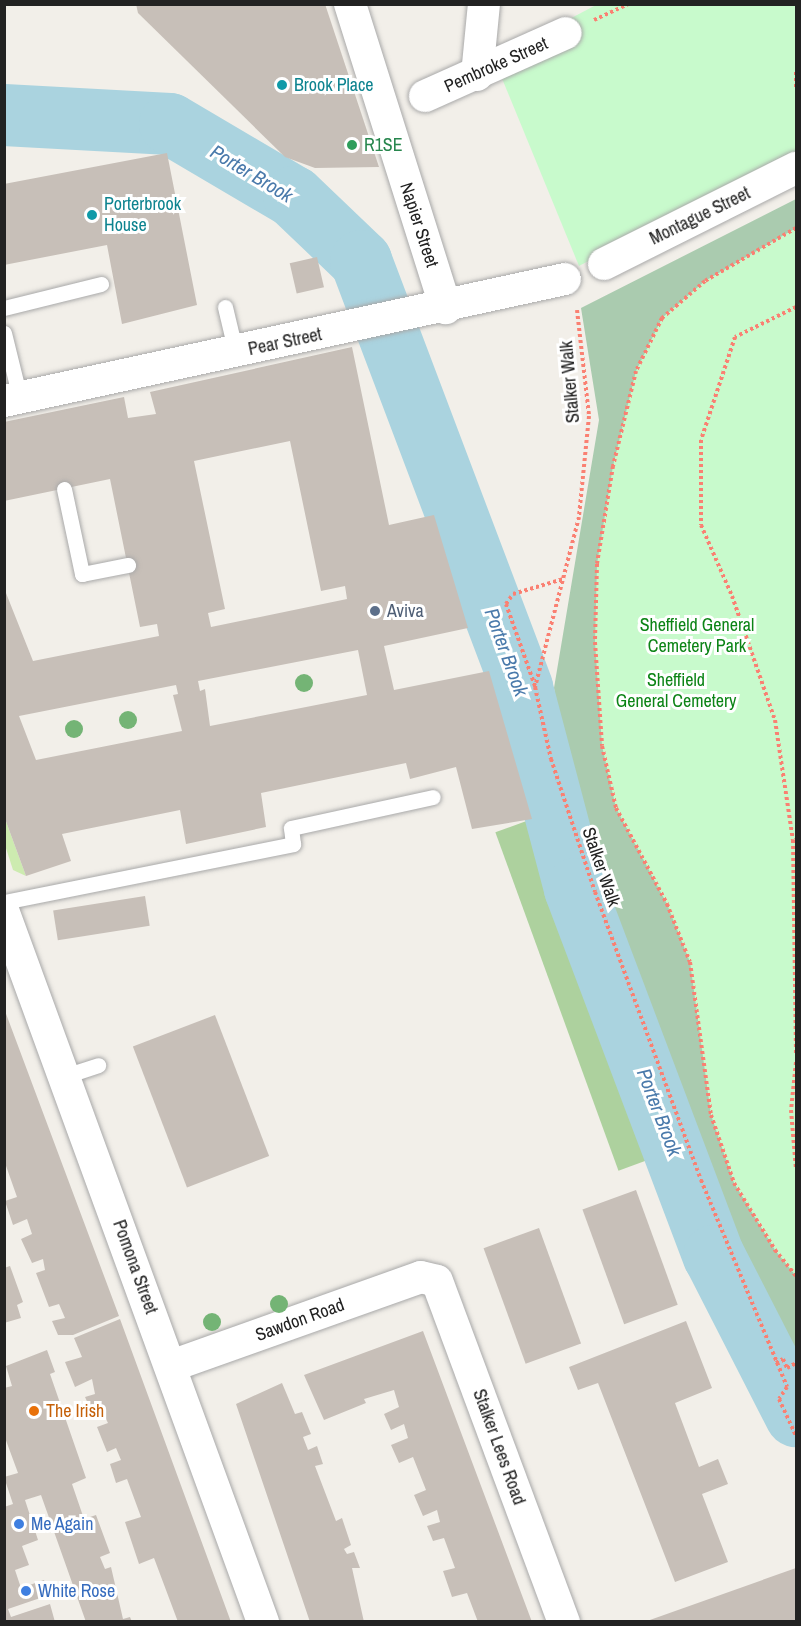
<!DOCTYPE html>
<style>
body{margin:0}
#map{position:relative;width:801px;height:1626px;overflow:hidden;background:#f2efe9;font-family:"Archivo Narrow",sans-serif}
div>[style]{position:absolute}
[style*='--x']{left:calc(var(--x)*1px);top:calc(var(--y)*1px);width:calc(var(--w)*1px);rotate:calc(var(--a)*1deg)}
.grass>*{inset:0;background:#cdebb0}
.forest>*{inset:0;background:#add19e;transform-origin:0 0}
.cemetery>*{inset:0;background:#aacbaf}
.park>*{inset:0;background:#c8facc}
.river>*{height:62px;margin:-31px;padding:0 31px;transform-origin:31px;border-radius:31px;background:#aad3df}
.building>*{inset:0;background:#c7bfb8;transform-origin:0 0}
.path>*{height:4px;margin-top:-2px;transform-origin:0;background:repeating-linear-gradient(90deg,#fa8072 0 3px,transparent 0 6px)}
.roads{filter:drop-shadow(0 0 2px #a9a9a9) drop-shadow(0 0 2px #a9a9a9)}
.lane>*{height:15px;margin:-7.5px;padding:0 7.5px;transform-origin:7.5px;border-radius:7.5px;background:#fff}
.street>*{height:32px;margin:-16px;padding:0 16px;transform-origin:16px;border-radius:16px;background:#fff}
.trees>*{width:18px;height:18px;margin:-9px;border-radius:50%;background:#74b475}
.dots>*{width:16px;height:16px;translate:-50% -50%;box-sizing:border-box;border:3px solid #fff;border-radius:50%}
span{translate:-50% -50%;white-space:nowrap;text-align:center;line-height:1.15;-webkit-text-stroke:6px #fff;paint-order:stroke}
.street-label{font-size:18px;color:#222}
.culture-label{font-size:18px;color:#0d838f}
.left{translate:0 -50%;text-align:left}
.leisure-label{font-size:18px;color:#27864d}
.service-label{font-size:18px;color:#4e5e75}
.park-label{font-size:18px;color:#0c8416}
.food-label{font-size:18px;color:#c56008}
.shop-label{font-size:18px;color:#366cbe}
.water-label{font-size:20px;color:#4a7aab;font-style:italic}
.frame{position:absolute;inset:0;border:6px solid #222;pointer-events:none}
</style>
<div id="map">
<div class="grass">
<i style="clip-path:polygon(4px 816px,26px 876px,13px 870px,5px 845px)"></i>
</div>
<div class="forest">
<i style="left:532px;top:819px;width:360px;height:39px;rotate:70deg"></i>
</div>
<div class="cemetery">
<i style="clip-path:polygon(796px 199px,796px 1392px,758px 1318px,564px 770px,554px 688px,599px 420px,581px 308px)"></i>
</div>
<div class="park">
<i style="clip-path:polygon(596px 5px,796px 5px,796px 152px,579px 266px,494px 59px)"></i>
<i style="clip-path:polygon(796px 228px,796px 1276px,775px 1250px,734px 1183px,711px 1115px,690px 962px,667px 904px,616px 808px,602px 746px,595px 642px,597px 564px,613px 466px,636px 371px,662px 318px,705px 281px)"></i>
</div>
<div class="river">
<i style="--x:4;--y:115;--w:166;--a:3.1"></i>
<i style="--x:170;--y:124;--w:144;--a:30.5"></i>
<i style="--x:294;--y:197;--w:93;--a:43.7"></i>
<i style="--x:361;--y:261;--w:456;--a:69.3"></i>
<i style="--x:522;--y:688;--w:208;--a:75.2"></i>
<i style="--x:575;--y:889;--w:392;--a:69.3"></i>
<i style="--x:714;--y:1256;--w:180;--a:62.9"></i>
</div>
<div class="building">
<i style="clip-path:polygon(136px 4px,325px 4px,379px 167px,315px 168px,285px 157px,138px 13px)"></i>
<i style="clip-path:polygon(167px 153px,197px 305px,122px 324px,107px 245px,4px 265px,4px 184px)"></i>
<i style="left:317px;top:257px;width:31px;height:28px;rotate:77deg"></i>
<i style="clip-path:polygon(evenodd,352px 347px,389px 525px,434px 515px,468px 628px,384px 646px,394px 690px,489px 671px,532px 819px,472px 829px,456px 767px,410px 779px,406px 763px,261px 793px,266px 827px,186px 844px,180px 810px,62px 834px,71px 861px,26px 876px,4px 816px,4px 588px,33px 661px,159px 636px,157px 624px,140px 627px,110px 479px,4px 501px,4px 422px,124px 397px,128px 418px,156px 414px,150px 392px,352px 347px,290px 441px,321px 591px,345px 586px,347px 599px,211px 627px,208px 613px,225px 609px,194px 461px,290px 441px,352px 347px,358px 650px,367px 695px,210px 726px,205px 689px,200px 691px,198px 681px,358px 650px,352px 347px,176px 685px,178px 694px,173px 695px,182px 731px,36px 760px,19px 716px,176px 685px)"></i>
<i style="left:145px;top:896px;width:30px;height:93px;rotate:81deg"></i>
<i style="clip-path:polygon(5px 1011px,119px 1316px,73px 1335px,58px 1335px,52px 1321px,65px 1318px,59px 1304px,49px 1307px,36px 1273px,45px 1270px,43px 1259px,32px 1263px,21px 1239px,32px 1234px,27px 1219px,13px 1225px,5px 1201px,17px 1197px,5px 1163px)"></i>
<i style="left:215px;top:1015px;width:151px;height:88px;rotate:69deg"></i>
<i style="left:636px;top:1190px;width:122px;height:57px;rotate:70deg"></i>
<i style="left:539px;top:1228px;width:123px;height:59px;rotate:70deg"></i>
<i style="clip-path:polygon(10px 1266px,23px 1302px,17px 1305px,21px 1318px,4px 1323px,4px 1268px)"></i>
<i style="clip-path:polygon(120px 1319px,231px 1622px,178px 1622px,154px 1558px,139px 1564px,125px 1522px,141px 1517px,127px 1479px,116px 1483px,110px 1464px,121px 1460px,116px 1448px,107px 1452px,97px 1427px,108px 1423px,104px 1415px,95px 1419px,85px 1397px,95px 1394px,92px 1379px,75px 1387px,65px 1362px,82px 1357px,74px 1338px)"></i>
<i style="clip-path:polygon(686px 1321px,712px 1388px,675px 1403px,699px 1467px,718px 1459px,728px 1484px,702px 1494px,728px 1562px,675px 1582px,598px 1383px,578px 1390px,569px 1367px)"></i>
<i style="clip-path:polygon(423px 1331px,532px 1622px,478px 1622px,467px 1593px,452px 1597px,443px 1571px,455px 1568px,444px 1538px,433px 1541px,427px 1526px,440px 1522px,437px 1510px,423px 1516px,414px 1495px,426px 1490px,413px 1457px,399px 1463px,391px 1445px,408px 1438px,404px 1424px,391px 1430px,384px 1414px,399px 1407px,394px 1390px,364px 1399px,366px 1403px,324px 1420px,304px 1375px)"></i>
<i style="clip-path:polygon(47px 1350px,55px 1372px,50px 1374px,86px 1478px,72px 1484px,84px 1519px,96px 1515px,110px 1553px,100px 1557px,105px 1569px,111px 1567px,123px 1619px,130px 1617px,132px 1622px,86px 1622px,41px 1495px,25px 1500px,38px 1540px,22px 1546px,29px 1565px,15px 1570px,21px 1588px,44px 1580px,49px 1595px,8px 1609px,11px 1617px,50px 1604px,55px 1622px,4px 1622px,4px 1507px,13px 1504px,4px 1477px,18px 1473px,4px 1435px,4px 1388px,12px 1386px,6px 1366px)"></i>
<i style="clip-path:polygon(282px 1383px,295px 1414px,302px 1412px,311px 1434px,303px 1437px,308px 1450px,317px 1446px,323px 1464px,315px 1466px,336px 1521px,342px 1518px,351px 1545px,344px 1549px,347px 1554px,354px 1552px,360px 1568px,352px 1568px,364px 1622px,310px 1622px,236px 1404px)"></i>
<i style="clip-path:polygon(796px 1568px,796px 1622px,647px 1622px,647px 1621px)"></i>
</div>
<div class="path">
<i style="--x:594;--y:20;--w:38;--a:-25"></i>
<i style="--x:796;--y:72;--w:16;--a:90"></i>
<i style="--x:796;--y:228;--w:105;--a:149.8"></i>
<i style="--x:705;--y:281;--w:57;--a:139.3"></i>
<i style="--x:662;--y:318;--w:59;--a:116.1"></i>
<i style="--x:636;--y:371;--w:98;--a:103.6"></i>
<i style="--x:613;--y:466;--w:99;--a:99.3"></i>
<i style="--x:597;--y:564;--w:78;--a:91.5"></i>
<i style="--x:595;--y:642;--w:104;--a:86.1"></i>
<i style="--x:602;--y:746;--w:64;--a:77.3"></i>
<i style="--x:616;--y:808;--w:109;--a:62"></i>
<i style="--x:667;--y:904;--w:62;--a:68.4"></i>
<i style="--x:690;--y:962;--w:154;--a:82.2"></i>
<i style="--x:711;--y:1115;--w:72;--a:71.3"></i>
<i style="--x:734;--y:1183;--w:79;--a:58.5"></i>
<i style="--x:775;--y:1250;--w:33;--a:51"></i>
<i style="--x:796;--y:307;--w:68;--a:153.8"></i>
<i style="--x:735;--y:337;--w:108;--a:108.3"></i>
<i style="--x:701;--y:440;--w:85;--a:90"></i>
<i style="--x:701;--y:525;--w:77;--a:66.4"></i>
<i style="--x:732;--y:596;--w:131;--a:70.9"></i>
<i style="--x:775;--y:720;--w:121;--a:81.5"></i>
<i style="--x:793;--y:840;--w:216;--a:89.2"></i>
<i style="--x:577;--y:310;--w:107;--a:83.5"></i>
<i style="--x:589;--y:416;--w:101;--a:95.7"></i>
<i style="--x:579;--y:517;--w:176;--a:104.5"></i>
<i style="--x:535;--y:687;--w:74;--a:77.5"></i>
<i style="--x:551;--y:759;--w:140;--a:71.7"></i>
<i style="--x:595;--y:892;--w:307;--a:69.8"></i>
<i style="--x:701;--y:1180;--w:224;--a:67.4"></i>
<i style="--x:787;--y:1387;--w:14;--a:124"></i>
<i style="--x:779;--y:1399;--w:41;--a:65.3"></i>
<i style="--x:535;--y:686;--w:87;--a:-109.5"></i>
<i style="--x:506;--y:604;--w:12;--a:-55"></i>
<i style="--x:513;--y:594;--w:52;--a:-16.7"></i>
<i style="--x:796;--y:1062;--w:48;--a:95.9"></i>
<i style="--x:791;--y:1110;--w:59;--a:85.2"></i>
<i style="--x:776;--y:1363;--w:8;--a:-30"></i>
<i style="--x:783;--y:1359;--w:10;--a:66"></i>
<i style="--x:787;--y:1368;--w:10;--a:-29"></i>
</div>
<div class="roads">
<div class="lane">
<i style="--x:225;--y:307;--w:47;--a:76.6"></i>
<i style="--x:4;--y:308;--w:100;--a:-13.9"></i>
<i style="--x:4;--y:333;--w:67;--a:76.2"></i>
<i style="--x:64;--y:489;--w:87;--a:78"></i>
<i style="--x:82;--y:574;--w:47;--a:-11.1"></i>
<i style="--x:4;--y:902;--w:295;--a:-11.3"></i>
<i style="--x:293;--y:844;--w:16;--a:-97"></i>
<i style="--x:291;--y:828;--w:145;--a:-12.3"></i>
<i style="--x:65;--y:1076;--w:35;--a:-18"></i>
</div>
<div class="street">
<i style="--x:350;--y:4;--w:319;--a:72.5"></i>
<i style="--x:477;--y:75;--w:71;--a:-84.4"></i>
<i style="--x:425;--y:96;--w:154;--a:-24.1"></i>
<i style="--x:604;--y:264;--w:215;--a:-26.6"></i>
<i style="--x:4;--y:401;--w:574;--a:-12.27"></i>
<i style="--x:4;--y:913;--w:755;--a:69.93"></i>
<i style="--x:171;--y:1366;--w:265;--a:-19.6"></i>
<i style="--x:421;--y:1277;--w:16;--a:14"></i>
<i style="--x:437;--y:1281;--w:364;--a:69.6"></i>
</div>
</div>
<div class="trees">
<i style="left:304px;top:683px"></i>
<i style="left:128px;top:720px"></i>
<i style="left:74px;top:729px"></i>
<i style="left:279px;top:1304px"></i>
<i style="left:212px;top:1322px"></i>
</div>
<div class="dots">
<i style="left:282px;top:85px;background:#0f9aa8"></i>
<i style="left:352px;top:145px;background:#2e9e5b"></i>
<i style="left:92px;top:215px;background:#0f9aa8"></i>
<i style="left:375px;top:611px;background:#5c6f8a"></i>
<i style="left:34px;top:1411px;background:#e8710a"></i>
<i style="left:19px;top:1524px;background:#3f7fe0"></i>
<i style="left:26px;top:1591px;background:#3f7fe0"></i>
</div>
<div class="street-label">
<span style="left:496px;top:65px;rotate:-24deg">Pembroke Street</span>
<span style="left:700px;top:216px;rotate:-26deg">Montague Street</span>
<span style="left:419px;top:225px;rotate:72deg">Napier Street</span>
<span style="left:285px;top:342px;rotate:-12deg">Pear Street</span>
<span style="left:570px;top:382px;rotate:-95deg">Stalker Walk</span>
<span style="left:601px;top:867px;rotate:71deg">Stalker Walk</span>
<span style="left:135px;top:1267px;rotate:70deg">Pomona Street</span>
<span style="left:300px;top:1320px;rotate:-20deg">Sawdon Road</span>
<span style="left:499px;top:1447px;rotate:70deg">Stalker Lees Road</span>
</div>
<div class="culture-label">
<span class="left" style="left:294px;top:85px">Brook Place</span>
<span class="left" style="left:104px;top:215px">Porterbrook<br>House</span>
</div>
<div class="leisure-label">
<span class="left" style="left:364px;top:145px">R1SE</span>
</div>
<div class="service-label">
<span class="left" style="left:387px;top:611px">Aviva</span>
</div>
<div class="park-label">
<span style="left:697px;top:636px">Sheffield General<br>Cemetery Park</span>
<span style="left:676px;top:691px">Sheffield<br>General Cemetery</span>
</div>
<div class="food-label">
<span class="left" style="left:46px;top:1411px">The Irish</span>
</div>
<div class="shop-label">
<span class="left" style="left:31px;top:1524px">Me Again</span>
<span class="left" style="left:38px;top:1591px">White Rose</span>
</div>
<div class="water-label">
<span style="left:252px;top:173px;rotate:31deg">Porter Brook</span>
<span style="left:507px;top:652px;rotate:70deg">Porter Brook</span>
<span style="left:660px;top:1112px;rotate:69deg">Porter Brook</span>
</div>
<div class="frame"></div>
</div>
